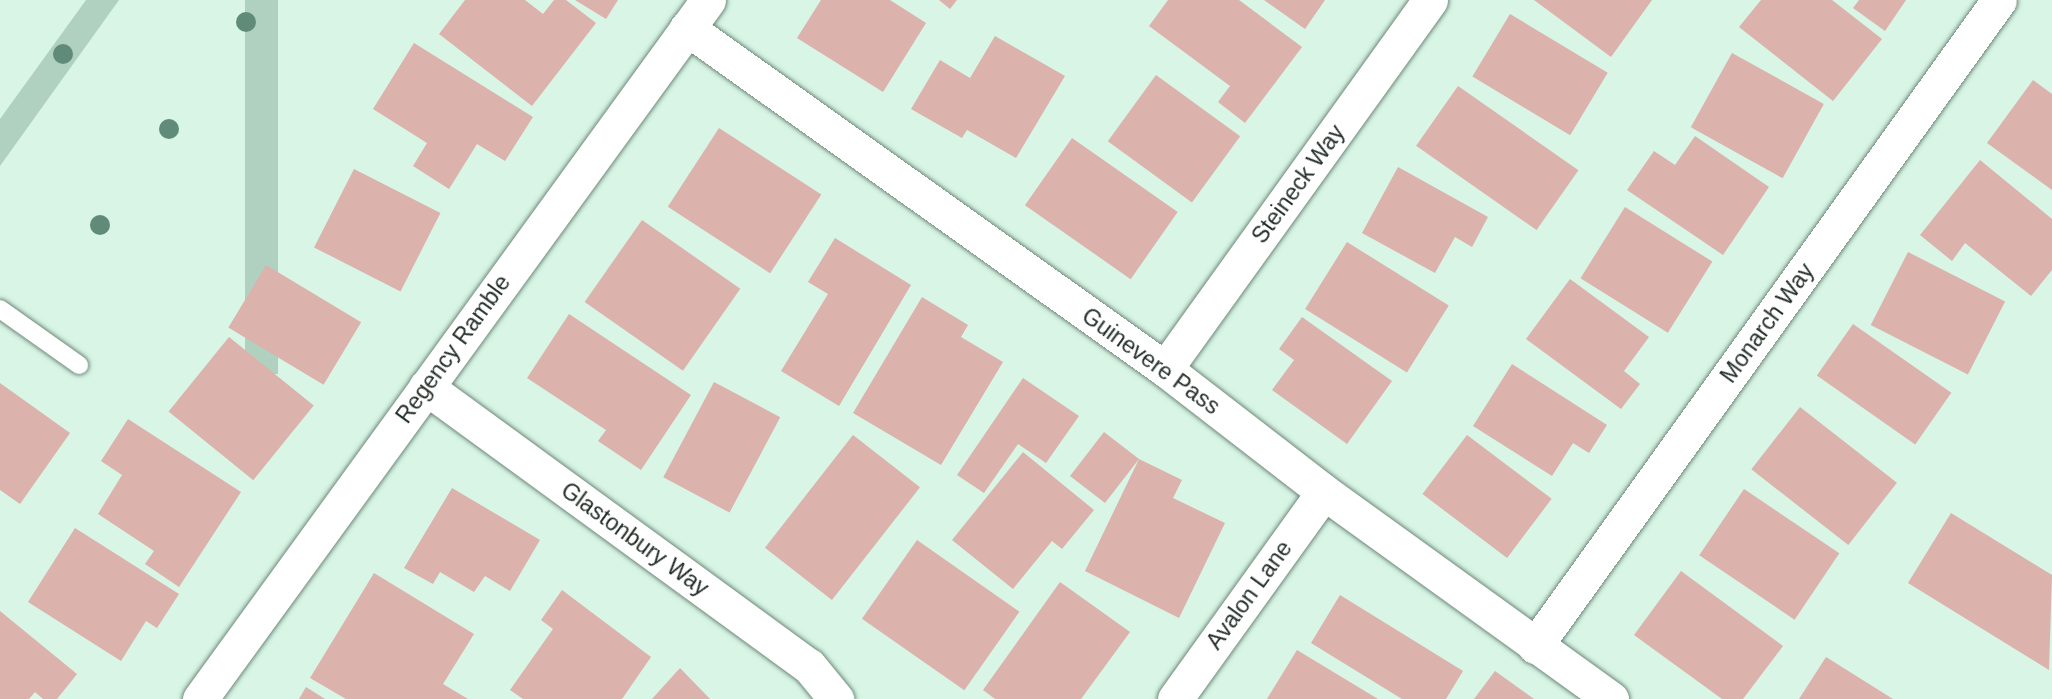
<!DOCTYPE html>
<style>
body{margin:0}
#map{position:relative;width:2052px;height:699px;overflow:hidden;background:#d8f5e5;font-family:Arial,sans-serif}
div>[style]{position:absolute}
[style*='--x']{left:calc(var(--x)*1px);top:calc(var(--y)*1px);width:calc(var(--w)*1px);rotate:calc(var(--a)*1deg)}
.green>*{inset:0;background:#b1d1c0;transform-origin:0 0}
.building>*{inset:0;background:#dbb2ac;transform-origin:0 0}
.roads{filter:drop-shadow(0 0 2px #6e887a) drop-shadow(0 0 2px #6e887a)}
.service>*{height:18px;margin:-9px;padding:0 9px;transform-origin:9px;border-radius:9px;background:#fff}
.minor>*{height:35px;margin:-17.5px;padding:0 17.5px;transform-origin:17.5px;border-radius:17.5px;background:#fff}
.trees>*{width:20px;height:20px;margin:-10px;border-radius:50%;background:#618b79}
span{translate:-50% -50%;white-space:nowrap;text-align:center;line-height:1.15;-webkit-text-stroke:5px #fff;paint-order:stroke}
.street-label{font-size:23px;color:#242f29}
</style>
<div id="map">
<div class="green">
<i style="clip-path:polygon(86px 0,119px 0,0 166px,0 119px)"></i>
<i style="left:245px;top:0;width:33px;height:374px"></i>
</div>
<div class="building">
<i style="clip-path:polygon(465px 0,525px 0,543px 14px,554px 0,566px 0,596px 23px,532px 106px,439px 34px)"></i>
<i style="clip-path:polygon(575px 0,618px 0,606px 19px)"></i>
<i style="clip-path:polygon(821px 0,890px 0,926px 23px,883px 92px,797px 38px)"></i>
<i style="clip-path:polygon(939px 0,957px 0,950px 9px)"></i>
<i style="clip-path:polygon(1168px 0,1239px 0,1302px 47px,1245px 123px,1218px 102px,1230px 86px,1149px 26px)"></i>
<i style="clip-path:polygon(1264px 0,1325px 0,1305px 29px)"></i>
<i style="clip-path:polygon(1534px 0,1652px 0,1611px 57px)"></i>
<i style="clip-path:polygon(1761px 0,1832px 0,1882px 39px,1833px 101px,1739px 27px)"></i>
<i style="clip-path:polygon(1859px 0,1906px 0,1885px 31px,1853px 8px)"></i>
<i style="left:1510px;top:14px;width:114px;height:73px;rotate:31deg"></i>
<i style="clip-path:polygon(995px 36px,1065px 76px,1016px 158px,967px 130px,962px 138px,911px 109px,940px 60px,970px 78px)"></i>
<i style="clip-path:polygon(414px 43px,533px 117px,505px 161px,477px 144px,449px 189px,413px 166px,427px 143px,373px 109px)"></i>
<i style="left:1732px;top:53px;width:105px;height:85px;rotate:29deg"></i>
<i style="left:1156px;top:75px;width:104px;height:82px;rotate:36deg"></i>
<i style="clip-path:polygon(2033px 80px,2052px 94px,2052px 190px,1987px 143px)"></i>
<i style="left:1458px;top:86px;width:147px;height:73px;rotate:35deg"></i>
<i style="left:719px;top:128px;width:122px;height:94px;rotate:33deg"></i>
<i style="clip-path:polygon(1695px 136px,1769px 187px,1723px 255px,1627px 190px,1654px 151px,1675px 165px)"></i>
<i style="left:1072px;top:138px;width:129px;height:82px;rotate:35deg"></i>
<i style="clip-path:polygon(1980px 160px,2052px 219px,2052px 270px,2031px 296px,1965px 243px,1952px 261px,1920px 235px)"></i>
<i style="clip-path:polygon(1398px 167px,1488px 217px,1472px 247px,1455px 237px,1435px 273px,1362px 233px)"></i>
<i style="left:354px;top:169px;width:97px;height:88px;rotate:27deg"></i>
<i style="left:1625px;top:207px;width:103px;height:84px;rotate:32deg"></i>
<i style="left:642px;top:220px;width:120px;height:100px;rotate:35deg"></i>
<i style="clip-path:polygon(835px 238px,911px 285px,839px 406px,781px 371px,828px 294px,808px 282px)"></i>
<i style="left:1347px;top:242px;width:120px;height:79px;rotate:32deg"></i>
<i style="left:1908px;top:252px;width:109px;height:82px;rotate:27deg"></i>
<i style="left:266px;top:265px;width:111px;height:73px;rotate:31deg"></i>
<i style="clip-path:polygon(1570px 279px,1649px 337px,1624px 371px,1640px 384px,1621px 409px,1526px 339px)"></i>
<i style="clip-path:polygon(922px 297px,968px 325px,961px 337px,1003px 362px,941px 465px,853px 413px)"></i>
<i style="clip-path:polygon(569px 314px,691px 395px,641px 470px,598px 441px,606px 430px,527px 378px)"></i>
<i style="clip-path:polygon(1302px 317px,1392px 381px,1347px 444px,1272px 390px,1294px 360px,1279px 349px)"></i>
<i style="left:1853px;top:324px;width:120px;height:63px;rotate:35deg"></i>
<i style="left:229px;top:337px;width:109px;height:96px;rotate:39deg"></i>
<i style="clip-path:polygon(1512px 364px,1607px 425px,1589px 453px,1573px 443px,1552px 476px,1473px 426px)"></i>
<i style="clip-path:polygon(1023px 378px,1079px 416px,1046px 463px,1018px 444px,984px 493px,957px 475px)"></i>
<i style="left:714px;top:382px;width:75px;height:108px;rotate:28deg"></i>
<i style="clip-path:polygon(0 383px,70px 433px,20px 504px,0 490px)"></i>
<i style="left:1800px;top:407px;width:123px;height:79px;rotate:38deg"></i>
<i style="clip-path:polygon(128px 419px,241px 492px,179px 587px,145px 564px,154px 551px,98px 514px,122px 475px,101px 461px)"></i>
<i style="clip-path:polygon(1104px 432px,1139px 459px,1182px 480px,1173px 498px,1225px 523px,1179px 618px,1085px 571px,1139px 459px,1105px 503px,1070px 476px)"></i>
<i style="left:853px;top:435px;width:85px;height:143px;rotate:38deg"></i>
<i style="left:1467px;top:435px;width:106px;height:74px;rotate:37deg"></i>
<i style="clip-path:polygon(1023px 452px,1094px 510px,1062px 549px,1052px 541px,1013px 589px,952px 540px)"></i>
<i style="clip-path:polygon(452px 488px,540px 540px,510px 591px,485px 576px,474px 592px,440px 572px,433px 584px,404px 568px)"></i>
<i style="left:1744px;top:489px;width:115px;height:80px;rotate:34deg"></i>
<i style="clip-path:polygon(1951px 513px,2052px 575px,2049px 670px,1908px 583px)"></i>
<i style="clip-path:polygon(75px 528px,179px 594px,157px 628px,146px 621px,121px 661px,28px 602px)"></i>
<i style="left:917px;top:540px;width:125px;height:96px;rotate:35deg"></i>
<i style="clip-path:polygon(1681px 571px,1783px 646px,1743px 699px,1722px 699px,1634px 635px)"></i>
<i style="clip-path:polygon(374px 573px,474px 634px,443px 684px,468px 699px,346px 699px,310px 678px)"></i>
<i style="clip-path:polygon(1060px 582px,1130px 632px,1081px 699px,995px 699px,983px 690px)"></i>
<i style="clip-path:polygon(562px 590px,651px 657px,622px 699px,523px 699px,510px 690px,553px 629px,541px 620px)"></i>
<i style="clip-path:polygon(1340px 595px,1463px 671px,1446px 699px,1402px 699px,1311px 643px)"></i>
<i style="clip-path:polygon(0 611px,77px 674px,57px 699px,43px 699px,35px 692px,29px 699px,0 699px)"></i>
<i style="clip-path:polygon(1297px 650px,1378px 699px,1267px 699px)"></i>
<i style="clip-path:polygon(1826px 657px,1893px 699px,1799px 699px)"></i>
<i style="clip-path:polygon(680px 668px,710px 699px,652px 699px)"></i>
<i style="clip-path:polygon(1495px 671px,1534px 699px,1474px 699px)"></i>
<i style="clip-path:polygon(306px 687px,325px 699px,299px 699px)"></i>
</div>
<div class="roads">
<div class="service">
<i style="--x:0;--y:309;--w:97;--a:35.3"></i>
</div>
<div class="minor">
<i style="--x:687;--y:28;--w:587;--a:35.5"></i>
<i style="--x:1165;--y:369;--w:201;--a:37.7"></i>
<i style="--x:1324;--y:492;--w:354;--a:35.8"></i>
<i style="--x:1165;--y:369;--w:454;--a:-54.3"></i>
<i style="--x:426;--y:387;--w:474;--a:36.1"></i>
<i style="--x:809;--y:666;--w:43;--a:50.7"></i>
<i style="--x:1535;--y:646;--w:795;--a:-54.31"></i>
<i style="--x:200;--y:699;--w:864;--a:-53.99"></i>
<i style="--x:1175;--y:699;--w:255;--a:-54.3"></i>
</div>
</div>
<div class="trees">
<i style="left:246px;top:22px"></i>
<i style="left:63px;top:54px"></i>
<i style="left:169px;top:129px"></i>
<i style="left:100px;top:225px"></i>
</div>
<div class="street-label">
<span style="left:1298px;top:184px;rotate:-54deg">Steineck Way</span>
<span style="left:1767px;top:323px;rotate:-54deg">Monarch Way</span>
<span style="left:453px;top:349px;rotate:-54deg">Regency Ramble</span>
<span style="left:1151px;top:361px;rotate:36deg">Guinevere Pass</span>
<span style="left:635px;top:539px;rotate:36deg">Glastonbury Way</span>
<span style="left:1249px;top:595px;rotate:-54deg">Avalon Lane</span>
</div>
</div>
